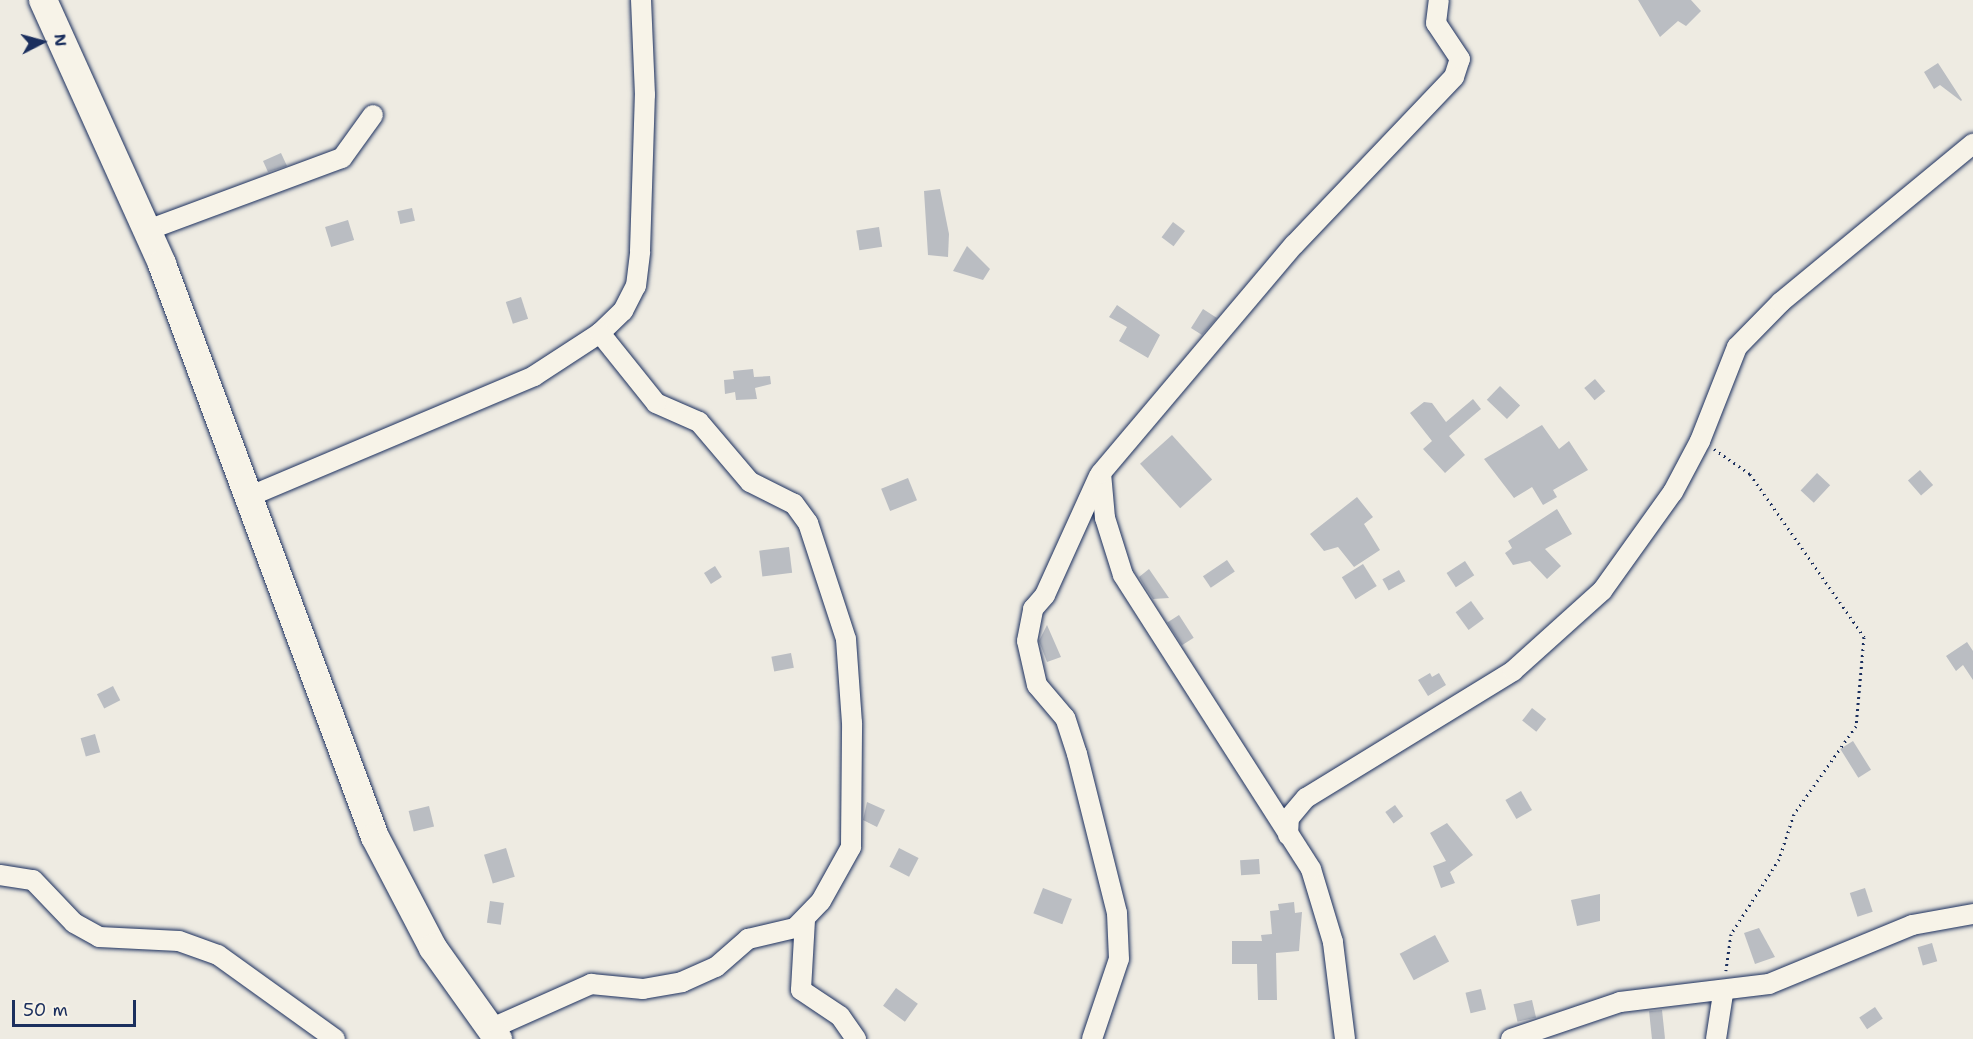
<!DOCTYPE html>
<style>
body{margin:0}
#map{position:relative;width:1973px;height:1039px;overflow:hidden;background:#eeebe2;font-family:"Shantell Sans",sans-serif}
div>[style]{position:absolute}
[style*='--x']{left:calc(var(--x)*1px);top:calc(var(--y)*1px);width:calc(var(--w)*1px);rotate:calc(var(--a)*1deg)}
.building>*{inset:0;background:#babdc2;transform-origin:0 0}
.path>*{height:3px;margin-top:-1.5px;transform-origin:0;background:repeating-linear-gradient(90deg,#1b2f5e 0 1.5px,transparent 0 6px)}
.roads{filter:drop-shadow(0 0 2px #1b2f5e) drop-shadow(0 0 2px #1b2f5e)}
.street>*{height:20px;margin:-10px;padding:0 10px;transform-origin:10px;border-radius:10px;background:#f7f3e8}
.secondary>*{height:28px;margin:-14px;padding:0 14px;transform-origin:14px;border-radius:14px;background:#f7f3e8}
span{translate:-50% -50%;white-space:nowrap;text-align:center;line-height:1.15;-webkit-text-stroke:6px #f7f3e8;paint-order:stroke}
.north{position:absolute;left:12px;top:12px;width:60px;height:60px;-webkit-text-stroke:4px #f7f3e8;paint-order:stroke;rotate:84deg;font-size:16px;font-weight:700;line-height:24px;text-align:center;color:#1b2f5e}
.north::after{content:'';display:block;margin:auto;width:21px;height:27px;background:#1b2f5e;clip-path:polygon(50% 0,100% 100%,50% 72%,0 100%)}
.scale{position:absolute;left:12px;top:1000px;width:124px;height:27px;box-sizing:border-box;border:3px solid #1b2f5e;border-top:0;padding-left:8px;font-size:18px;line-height:21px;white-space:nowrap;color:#1b2f5e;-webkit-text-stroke:4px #f7f3e8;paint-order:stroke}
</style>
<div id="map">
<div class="building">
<i style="clip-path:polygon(1638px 0,1691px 0,1701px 11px,1686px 26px,1678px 21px,1660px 37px)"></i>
<i style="clip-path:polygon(1938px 63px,1962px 100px,1961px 101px,1940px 85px,1934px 89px,1924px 72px)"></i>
<i style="clip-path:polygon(281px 153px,287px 166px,268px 172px,263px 161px)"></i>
<i style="clip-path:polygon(940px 189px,949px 234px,948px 257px,928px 255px,924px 191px)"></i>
<i style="left:412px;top:208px;width:13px;height:15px;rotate:77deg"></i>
<i style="left:348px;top:220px;width:21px;height:24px;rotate:73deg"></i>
<i style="left:1173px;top:222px;width:15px;height:19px;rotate:37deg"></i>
<i style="left:879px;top:227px;width:20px;height:23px;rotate:81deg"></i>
<i style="clip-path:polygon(967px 246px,990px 269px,983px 280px,953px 271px)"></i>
<i style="left:521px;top:297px;width:23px;height:16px;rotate:72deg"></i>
<i style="clip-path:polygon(1117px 305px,1160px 335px,1148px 358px,1119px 341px,1127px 327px,1109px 317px)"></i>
<i style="clip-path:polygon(1203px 309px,1217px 318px,1202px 335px,1191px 328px)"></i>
<i style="clip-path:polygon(753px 369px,754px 377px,770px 376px,771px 384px,755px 388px,757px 399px,736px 400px,735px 392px,725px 394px,724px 380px,734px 379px,733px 371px)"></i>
<i style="left:1595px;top:379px;width:16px;height:14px;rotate:50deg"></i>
<i style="left:1500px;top:386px;width:28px;height:19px;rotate:44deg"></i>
<i style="clip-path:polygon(1473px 399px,1481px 409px,1449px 436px,1465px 455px,1445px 473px,1423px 449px,1432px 441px,1410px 413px,1424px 402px,1432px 403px,1446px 422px)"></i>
<i style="clip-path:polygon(1542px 425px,1559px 449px,1569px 441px,1588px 470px,1553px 490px,1557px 497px,1543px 505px,1532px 487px,1514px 498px,1484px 459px)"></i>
<i style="left:1172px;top:435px;width:60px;height:43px;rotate:48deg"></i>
<i style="left:1920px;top:470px;width:20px;height:16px;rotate:49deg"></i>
<i style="left:1817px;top:473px;width:18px;height:24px;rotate:43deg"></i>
<i style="left:908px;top:478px;width:24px;height:29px;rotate:68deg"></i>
<i style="clip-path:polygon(1357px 497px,1373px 517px,1364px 524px,1380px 550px,1354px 567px,1338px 547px,1324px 551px,1310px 534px)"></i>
<i style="clip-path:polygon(1557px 509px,1572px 534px,1545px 549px,1561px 566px,1547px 579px,1530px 561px,1513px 565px,1505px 553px,1512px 548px,1508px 541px)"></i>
<i style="left:789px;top:547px;width:26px;height:30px;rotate:83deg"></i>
<i style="left:1227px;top:560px;width:14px;height:29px;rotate:56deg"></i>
<i style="left:1465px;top:561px;width:17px;height:22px;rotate:57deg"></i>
<i style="left:1363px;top:564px;width:26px;height:25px;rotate:58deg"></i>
<i style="left:715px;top:566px;width:13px;height:13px;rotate:58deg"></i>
<i style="clip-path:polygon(1149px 569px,1169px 598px,1153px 599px,1145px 587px,1139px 577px)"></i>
<i style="left:1399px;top:570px;width:13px;height:19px;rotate:61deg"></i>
<i style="left:1471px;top:601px;width:22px;height:19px;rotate:54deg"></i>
<i style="left:1179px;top:615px;width:27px;height:14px;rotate:57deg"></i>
<i style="clip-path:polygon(1047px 625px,1061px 657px,1047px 662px,1039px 641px)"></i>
<i style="clip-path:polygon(1967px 642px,1973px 651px,1973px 680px,1963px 665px,1956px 671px,1946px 656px)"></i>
<i style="left:791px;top:653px;width:15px;height:20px;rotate:79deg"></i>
<i style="clip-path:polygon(1430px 673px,1432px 677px,1439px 673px,1446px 685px,1428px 696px,1418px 680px)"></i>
<i style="left:113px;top:686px;width:16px;height:18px;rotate:63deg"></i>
<i style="left:1532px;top:708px;width:18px;height:16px;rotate:38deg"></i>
<i style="left:95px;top:734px;width:19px;height:15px;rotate:74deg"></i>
<i style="left:1853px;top:741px;width:34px;height:15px;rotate:58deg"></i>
<i style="left:1521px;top:791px;width:22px;height:18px;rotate:60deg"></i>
<i style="clip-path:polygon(867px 802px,885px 810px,877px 827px,863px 820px)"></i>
<i style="left:1395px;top:805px;width:14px;height:12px;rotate:54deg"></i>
<i style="left:429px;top:806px;width:21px;height:21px;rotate:76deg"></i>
<i style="clip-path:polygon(1447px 823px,1473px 855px,1450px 872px,1455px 883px,1441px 888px,1433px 866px,1446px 861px,1430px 833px)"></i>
<i style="left:506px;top:848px;width:30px;height:23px;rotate:73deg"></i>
<i style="left:899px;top:848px;width:22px;height:21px;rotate:27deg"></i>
<i style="left:1259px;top:859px;width:15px;height:19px;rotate:86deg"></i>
<i style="left:1043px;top:888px;width:31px;height:27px;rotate:21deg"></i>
<i style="left:1865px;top:888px;width:25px;height:16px;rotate:72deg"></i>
<i style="clip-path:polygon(1600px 894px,1600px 921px,1577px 926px,1571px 900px)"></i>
<i style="left:490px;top:901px;width:14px;height:22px;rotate:8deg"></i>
<i style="clip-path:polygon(1294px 902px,1295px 913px,1302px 912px,1299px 951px,1276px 953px,1277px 1000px,1258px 1000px,1257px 964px,1232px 964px,1232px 941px,1262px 941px,1261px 935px,1272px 934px,1270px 911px,1279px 910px,1278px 904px)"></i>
<i style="clip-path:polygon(1759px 928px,1775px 957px,1755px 964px,1744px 933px)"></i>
<i style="left:1435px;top:935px;width:30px;height:40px;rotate:62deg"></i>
<i style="left:1932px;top:943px;width:19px;height:15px;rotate:74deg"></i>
<i style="left:896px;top:988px;width:27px;height:22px;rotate:36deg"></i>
<i style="left:1481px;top:989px;width:21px;height:16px;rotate:76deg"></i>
<i style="left:1532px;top:1000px;width:18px;height:19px;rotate:77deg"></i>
<i style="left:1875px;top:1007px;width:14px;height:19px;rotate:56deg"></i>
<i style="left:1662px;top:1010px;width:29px;height:13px;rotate:84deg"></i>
</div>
<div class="path">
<i style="--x:1714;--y:449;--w:44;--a:34.8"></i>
<i style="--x:1750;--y:474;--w:199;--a:55"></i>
<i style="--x:1864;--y:637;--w:89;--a:95.1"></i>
<i style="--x:1856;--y:726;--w:108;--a:125.2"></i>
<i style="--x:1794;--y:814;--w:47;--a:108.4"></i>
<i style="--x:1779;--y:859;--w:89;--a:122.6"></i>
<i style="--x:1731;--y:934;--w:37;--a:98"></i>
</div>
<div class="roads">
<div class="street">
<i style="--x:148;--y:230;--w:207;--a:-20.4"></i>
<i style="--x:342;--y:158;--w:53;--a:-54.2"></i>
<i style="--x:248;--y:497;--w:311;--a:-22.9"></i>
<i style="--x:534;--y:376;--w:79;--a:-33.1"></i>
<i style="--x:600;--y:333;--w:32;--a:-44"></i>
<i style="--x:623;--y:311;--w:28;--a:-63"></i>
<i style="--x:636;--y:286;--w:35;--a:-83"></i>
<i style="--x:640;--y:251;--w:156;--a:-88.2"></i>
<i style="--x:645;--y:95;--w:95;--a:-92.4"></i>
<i style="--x:1288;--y:835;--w:17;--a:-87"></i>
<i style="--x:1289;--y:818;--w:26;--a:-50"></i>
<i style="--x:1306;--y:798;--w:243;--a:-31.5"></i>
<i style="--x:1513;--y:671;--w:120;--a:-42"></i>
<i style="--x:1602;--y:591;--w:122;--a:-54.4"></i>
<i style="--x:1673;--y:492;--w:58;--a:-62.1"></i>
<i style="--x:1700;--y:441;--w:101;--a:-68.5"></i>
<i style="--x:1737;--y:347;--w:63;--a:-45.6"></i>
<i style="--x:1781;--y:302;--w:249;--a:-39.5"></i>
<i style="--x:0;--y:875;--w:33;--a:9"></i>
<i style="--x:33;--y:880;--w:59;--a:46.4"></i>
<i style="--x:74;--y:923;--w:29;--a:29"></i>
<i style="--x:99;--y:937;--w:80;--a:2.9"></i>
<i style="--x:179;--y:941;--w:41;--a:19.7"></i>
<i style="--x:218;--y:955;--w:144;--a:35.7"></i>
<i style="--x:805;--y:920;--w:70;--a:93.3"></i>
<i style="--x:801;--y:990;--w:47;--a:33.7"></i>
<i style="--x:840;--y:1016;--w:28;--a:55"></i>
<i style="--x:490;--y:1029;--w:111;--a:-24"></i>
<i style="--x:591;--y:984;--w:52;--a:5.5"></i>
<i style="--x:643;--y:989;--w:40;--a:-10"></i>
<i style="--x:682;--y:982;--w:37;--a:-24"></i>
<i style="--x:716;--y:967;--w:43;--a:-41.2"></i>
<i style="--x:748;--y:939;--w:48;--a:-13.2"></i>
<i style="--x:795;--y:928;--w:37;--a:-46"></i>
<i style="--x:821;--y:901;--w:62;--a:-60.9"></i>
<i style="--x:851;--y:847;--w:124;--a:-89.5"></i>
<i style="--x:852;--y:723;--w:84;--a:-94.1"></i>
<i style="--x:846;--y:639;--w:122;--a:-108.1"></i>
<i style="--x:808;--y:523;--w:24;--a:-126"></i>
<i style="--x:794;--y:504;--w:49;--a:-153.4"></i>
<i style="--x:750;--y:482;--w:79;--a:-130.4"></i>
<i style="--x:699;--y:422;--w:47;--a:-156.2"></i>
<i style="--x:656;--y:403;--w:90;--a:-128.7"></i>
<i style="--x:1092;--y:1039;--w:84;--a:-71.4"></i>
<i style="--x:1119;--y:959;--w:46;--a:-92.5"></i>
<i style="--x:1117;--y:913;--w:164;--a:-104.1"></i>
<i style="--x:1077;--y:754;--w:38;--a:-108"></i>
<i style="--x:1065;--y:718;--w:43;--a:-130.3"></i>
<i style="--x:1037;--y:685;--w:45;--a:-102.8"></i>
<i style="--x:1027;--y:641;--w:33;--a:-79"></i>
<i style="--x:1033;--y:609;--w:18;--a:-49"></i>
<i style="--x:1045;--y:595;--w:131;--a:-65.6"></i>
<i style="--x:1345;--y:1039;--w:98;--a:-97.1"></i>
<i style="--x:1333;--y:942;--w:76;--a:-106.8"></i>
<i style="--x:1311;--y:869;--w:349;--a:-122.6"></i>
<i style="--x:1123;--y:575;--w:60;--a:-107.5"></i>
<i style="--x:1105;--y:518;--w:45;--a:-95.1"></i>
<i style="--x:1101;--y:473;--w:299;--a:-49.8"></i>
<i style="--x:1294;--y:245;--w:232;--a:-46.4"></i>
<i style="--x:1454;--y:77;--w:19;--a:-72"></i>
<i style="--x:1460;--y:59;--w:43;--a:-123.7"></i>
<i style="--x:1436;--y:23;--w:23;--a:-83"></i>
<i style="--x:1511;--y:1039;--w:115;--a:-18.7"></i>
<i style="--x:1620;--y:1002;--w:150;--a:-6.9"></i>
<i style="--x:1769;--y:984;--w:155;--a:-22.4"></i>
<i style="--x:1912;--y:925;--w:62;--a:-10.2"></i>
<i style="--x:1716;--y:1039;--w:46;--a:-81.2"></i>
</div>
<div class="secondary">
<i style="--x:43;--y:0;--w:290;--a:65.7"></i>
<i style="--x:162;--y:264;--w:611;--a:69.61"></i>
<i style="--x:375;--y:837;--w:125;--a:62.4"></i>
<i style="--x:433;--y:948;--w:112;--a:54.5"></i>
</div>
</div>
<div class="north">N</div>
<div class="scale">50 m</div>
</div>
